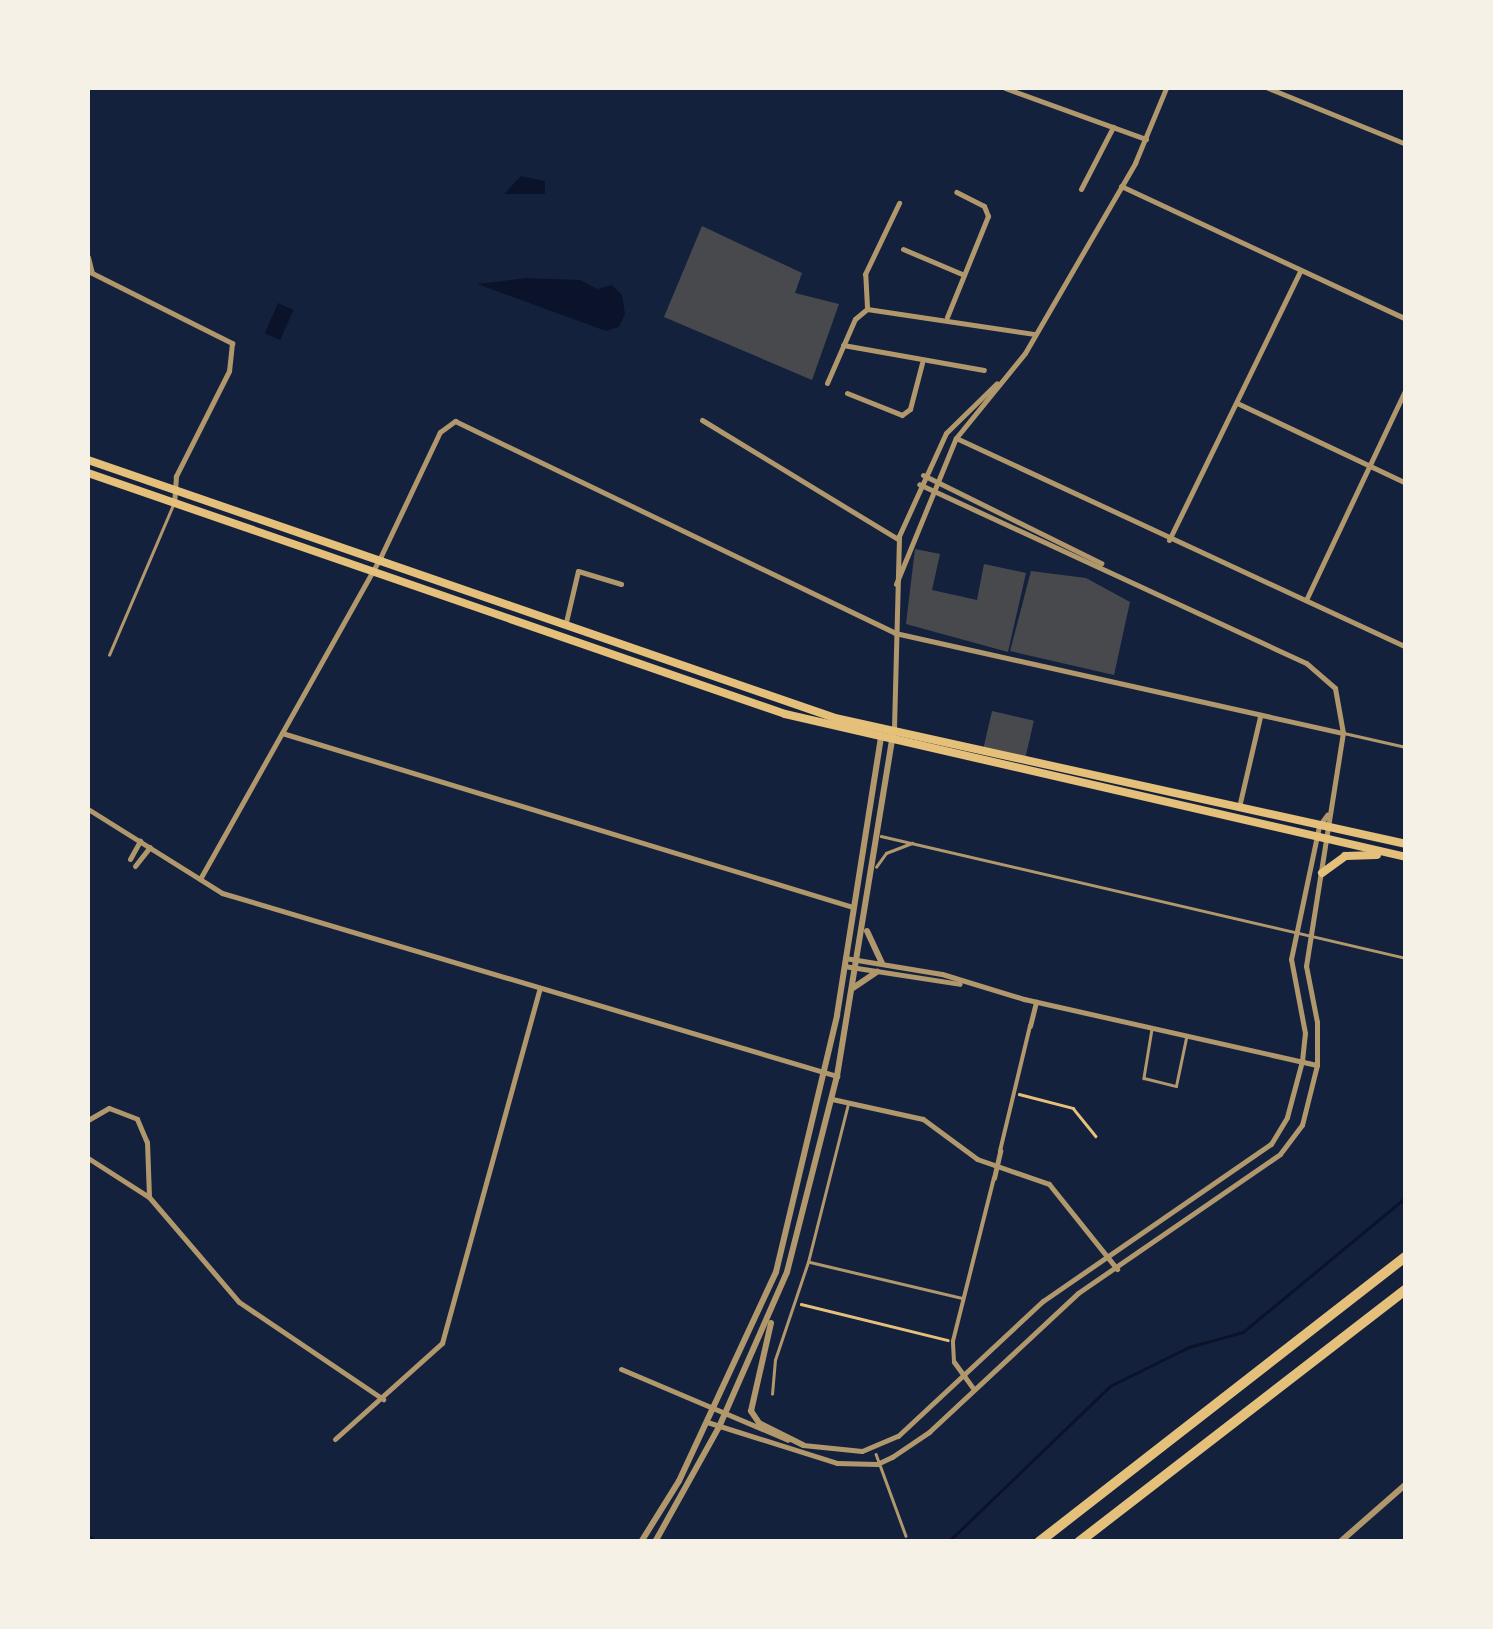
<!DOCTYPE html>
<style>
body{margin:0}
#map{position:relative;width:1493px;height:1629px;overflow:hidden;background:#14213d;font-family:Literata,serif}
div>[style]{position:absolute}
[style*='--x']{left:calc(var(--x)*1px);top:calc(var(--y)*1px);width:calc(var(--w)*1px);rotate:calc(var(--a)*1deg)}
.water>*{inset:0;background:#0b132b;transform-origin:0 0}
.stream>*{height:2.5px;margin:-1.25px;padding:0 1.25px;transform-origin:1.25px;border-radius:1.25px;background:#0b132b}
.building>*{inset:0;background:#48494c;transform-origin:0 0}
.path>*{height:2.5px;margin:-1.25px;padding:0 1.25px;transform-origin:1.25px;border-radius:1.25px;background:#e5c07b}
.service>*{height:2.5px;margin:-1.25px;padding:0 1.25px;transform-origin:1.25px;border-radius:1.25px;background:#b1986c}
.pedestrian>*{height:4px;margin:-2px;padding:0 2px;transform-origin:2px;border-radius:2px;background:#b1986c}
.minor>*{height:5px;margin:-2.5px;padding:0 2.5px;transform-origin:2.5px;border-radius:2.5px;background:#b1986c}
.tertiary>*{height:6px;margin:-3px;padding:0 3px;transform-origin:3px;border-radius:3px;background:#b1986c}
.secondary>*{height:8px;margin:-4px;padding:0 4px;transform-origin:4px;border-radius:4px;background:#e5c07b}
.motorway>*{height:10px;margin:-5px;padding:0 5px;transform-origin:5px;border-radius:5px;background:#e5c07b}
span{translate:-50% -50%;white-space:nowrap;text-align:center;line-height:1.15;-webkit-text-stroke:10px #f6f1e7;paint-order:stroke}
.frame{position:absolute;inset:0;border:90px solid #f6f1e7;pointer-events:none}
</style>
<div id="map">
<div class="water">
<i style="clip-path:polygon(521px 176px,545px 181px,545px 194px,504px 194px)"></i>
<i style="clip-path:polygon(526px 278px,580px 280px,597px 289px,612px 285px,622px 295px,625px 314px,619px 327px,606px 331px,477px 284px)"></i>
<i style="left:278px;top:303px;width:17px;height:33px;rotate:24deg"></i>
</div>
<div class="stream">
<i style="--x:88;--y:1535;--w:11;--a:38"></i>
<i style="--x:948;--y:1542;--w:225;--a:-43.9"></i>
<i style="--x:1110;--y:1386;--w:88;--a:-26.3"></i>
<i style="--x:1189;--y:1347;--w:56;--a:-15.5"></i>
<i style="--x:1243;--y:1332;--w:212;--a:-39.6"></i>
</div>
<div class="building">
<i style="clip-path:polygon(702px 226px,802px 273px,795px 293px,839px 304px,812px 380px,664px 317px)"></i>
<i style="clip-path:polygon(915px 549px,940px 554px,932px 590px,977px 600px,984px 564px,1026px 573px,1008px 652px,906px 624px)"></i>
<i style="clip-path:polygon(1031px 571px,1086px 578px,1130px 602px,1114px 675px,1010px 651px)"></i>
<i style="left:992px;top:711px;width:43px;height:40px;rotate:13deg"></i>
</div>
<div class="path">
<i style="--x:1019;--y:1094;--w:56;--a:14.5"></i>
<i style="--x:1073;--y:1108;--w:36;--a:51"></i>
<i style="--x:801;--y:1304;--w:151;--a:13.8"></i>
</div>
<div class="service">
<i style="--x:109;--y:655;--w:163;--a:-66.9"></i>
<i style="--x:1344;--y:733;--w:64;--a:12.7"></i>
<i style="--x:881;--y:836;--w:539;--a:13.08"></i>
<i style="--x:876;--y:867;--w:17;--a:-54"></i>
<i style="--x:886;--y:853;--w:28;--a:-21"></i>
<i style="--x:1152;--y:1029;--w:50;--a:99.3"></i>
<i style="--x:1144;--y:1078;--w:33;--a:14"></i>
<i style="--x:1176;--y:1086;--w:49;--a:-78.2"></i>
<i style="--x:810;--y:1262;--w:156;--a:13.3"></i>
<i style="--x:772;--y:1394;--w:34;--a:-85"></i>
<i style="--x:775;--y:1360;--w:103;--a:-71.4"></i>
<i style="--x:808;--y:1262;--w:163;--a:-75.8"></i>
<i style="--x:876;--y:1454;--w:87;--a:69.9"></i>
</div>
<div class="pedestrian">
<i style="--x:1000;--y:1151;--w:129;--a:-76.5"></i>
<i style="--x:954;--y:1362;--w:21;--a:-93"></i>
<i style="--x:953;--y:1341;--w:168;--a:-75.9"></i>
</div>
<div class="minor">
<i style="--x:1005;--y:88;--w:150;--a:19.9"></i>
<i style="--x:1268;--y:88;--w:149;--a:22.1"></i>
<i style="--x:1121;--y:186;--w:315;--a:25"></i>
<i style="--x:1081;--y:189;--w:70;--a:-62.7"></i>
<i style="--x:903;--y:249;--w:64;--a:23"></i>
<i style="--x:88;--y:257;--w:16;--a:76"></i>
<i style="--x:92;--y:273;--w:157;--a:26.6"></i>
<i style="--x:232;--y:343;--w:28;--a:96"></i>
<i style="--x:229;--y:371;--w:118;--a:116.8"></i>
<i style="--x:176;--y:476;--w:26;--a:94"></i>
<i style="--x:867;--y:307;--w:33;--a:-93"></i>
<i style="--x:865;--y:274;--w:79;--a:-64.4"></i>
<i style="--x:947;--y:317;--w:109;--a:-67.9"></i>
<i style="--x:988;--y:216;--w:11;--a:-112"></i>
<i style="--x:984;--y:206;--w:31;--a:-153"></i>
<i style="--x:843;--y:345;--w:143;--a:10.1"></i>
<i style="--x:827;--y:383;--w:70;--a:-66.4"></i>
<i style="--x:855;--y:319;--w:16;--a:-40"></i>
<i style="--x:867;--y:309;--w:170;--a:8.5"></i>
<i style="--x:847;--y:393;--w:59;--a:21.8"></i>
<i style="--x:902;--y:415;--w:10;--a:-37"></i>
<i style="--x:910;--y:409;--w:48;--a:-75.4"></i>
<i style="--x:1237;--y:403;--w:187;--a:25.3"></i>
<i style="--x:702;--y:420;--w:229;--a:31.3"></i>
<i style="--x:956;--y:438;--w:496;--a:24.9"></i>
<i style="--x:923;--y:475;--w:199;--a:26.3"></i>
<i style="--x:1169;--y:540;--w:298;--a:-64"></i>
<i style="--x:896;--y:584;--w:158;--a:-67.7"></i>
<i style="--x:956;--y:438;--w:109;--a:-50.9"></i>
<i style="--x:1025;--y:353;--w:220;--a:-59.9"></i>
<i style="--x:1135;--y:163;--w:81;--a:-67.5"></i>
<i style="--x:1306;--y:600;--w:234;--a:-64.7"></i>
<i style="--x:566;--y:622;--w:52;--a:-76.8"></i>
<i style="--x:578;--y:571;--w:45;--a:16.8"></i>
<i style="--x:894;--y:728;--w:192;--a:-88.5"></i>
<i style="--x:899;--y:536;--w:113;--a:-65.5"></i>
<i style="--x:946;--y:433;--w:71;--a:-44.4"></i>
<i style="--x:282;--y:733;--w:597;--a:16.95"></i>
<i style="--x:1239;--y:807;--w:92;--a:-76.9"></i>
<i style="--x:88;--y:809;--w:158;--a:32.1"></i>
<i style="--x:222;--y:893;--w:642;--a:16.57"></i>
<i style="--x:130;--y:859;--w:21;--a:-61"></i>
<i style="--x:135;--y:866;--w:24;--a:-52"></i>
<i style="--x:200;--y:879;--w:370;--a:-60.7"></i>
<i style="--x:381;--y:556;--w:137;--a:-64.6"></i>
<i style="--x:440;--y:432;--w:19;--a:-36"></i>
<i style="--x:455;--y:421;--w:488;--a:25.7"></i>
<i style="--x:895;--y:633;--w:459;--a:12.6"></i>
<i style="--x:845;--y:958;--w:98;--a:9.4"></i>
<i style="--x:942;--y:974;--w:86;--a:17"></i>
<i style="--x:1024;--y:999;--w:300;--a:12.7"></i>
<i style="--x:844;--y:966;--w:117;--a:8.8"></i>
<i style="--x:1030;--y:1026;--w:25;--a:-76"></i>
<i style="--x:832;--y:1099;--w:93;--a:12.4"></i>
<i style="--x:923;--y:1119;--w:67;--a:36.5"></i>
<i style="--x:977;--y:1159;--w:76;--a:19.1"></i>
<i style="--x:1049;--y:1184;--w:109;--a:51.3"></i>
<i style="--x:88;--y:1120;--w:24;--a:-30"></i>
<i style="--x:109;--y:1108;--w:30;--a:21"></i>
<i style="--x:137;--y:1119;--w:25;--a:67"></i>
<i style="--x:147;--y:1142;--w:54;--a:87.9"></i>
<i style="--x:88;--y:1158;--w:72;--a:32.6"></i>
<i style="--x:149;--y:1197;--w:138;--a:49.4"></i>
<i style="--x:239;--y:1302;--w:174;--a:34"></i>
<i style="--x:994;--y:1178;--w:28;--a:-77"></i>
<i style="--x:954;--y:1362;--w:32;--a:54"></i>
<i style="--x:621;--y:1369;--w:181;--a:23"></i>
<i style="--x:707;--y:1422;--w:136;--a:17.5"></i>
<i style="--x:837;--y:1463;--w:40;--a:1.4"></i>
<i style="--x:877;--y:1464;--w:17;--a:-25"></i>
<i style="--x:892;--y:1457;--w:45;--a:-34"></i>
<i style="--x:929;--y:1432;--w:204;--a:-43"></i>
<i style="--x:1078;--y:1293;--w:245;--a:-34.5"></i>
<i style="--x:1280;--y:1154;--w:36;--a:-53"></i>
<i style="--x:1302;--y:1125;--w:62;--a:-76"></i>
<i style="--x:1317;--y:1065;--w:43;--a:-90"></i>
<i style="--x:1317;--y:1022;--w:57;--a:-101.1"></i>
<i style="--x:1306;--y:966;--w:236;--a:-81"></i>
<i style="--x:1343;--y:733;--w:46;--a:-100.1"></i>
<i style="--x:1335;--y:688;--w:38;--a:-139"></i>
<i style="--x:1306;--y:663;--w:426;--a:-155.2"></i>
<i style="--x:335;--y:1439;--w:144;--a:-41.9"></i>
<i style="--x:442;--y:1343;--w:368;--a:-74.6"></i>
<i style="--x:803;--y:1445;--w:59;--a:5.8"></i>
<i style="--x:862;--y:1451;--w:39;--a:-23"></i>
<i style="--x:898;--y:1436;--w:198;--a:-43"></i>
<i style="--x:1043;--y:1301;--w:277;--a:-34.6"></i>
<i style="--x:1271;--y:1144;--w:31;--a:-59"></i>
<i style="--x:1287;--y:1117;--w:58;--a:-75"></i>
<i style="--x:1302;--y:1061;--w:28;--a:-84"></i>
<i style="--x:1305;--y:1033;--w:75;--a:-100.7"></i>
<i style="--x:1291;--y:959;--w:136;--a:-78.1"></i>
<i style="--x:1319;--y:826;--w:14;--a:-54"></i>
</div>
<div class="tertiary">
<i style="--x:867;--y:931;--w:35;--a:65"></i>
<i style="--x:853;--y:988;--w:29;--a:-34"></i>
<i style="--x:771;--y:1323;--w:90;--a:102.8"></i>
<i style="--x:751;--y:1411;--w:14;--a:56"></i>
<i style="--x:759;--y:1423;--w:49;--a:26.6"></i>
<i style="--x:641;--y:1542;--w:72;--a:-58.1"></i>
<i style="--x:679;--y:1481;--w:230;--a:-65.1"></i>
<i style="--x:776;--y:1272;--w:264;--a:-76.6"></i>
<i style="--x:837;--y:1015;--w:282;--a:-81"></i>
<i style="--x:655;--y:1542;--w:132;--a:-60.9"></i>
<i style="--x:719;--y:1427;--w:169;--a:-66.3"></i>
<i style="--x:787;--y:1272;--w:202;--a:-75.7"></i>
<i style="--x:837;--y:1076;--w:346;--a:-80.7"></i>
<i style="--x:1340;--y:1542;--w:88;--a:-41.3"></i>
</div>
<div class="secondary">
<i style="--x:88;--y:460;--w:790;--a:19.05"></i>
<i style="--x:835;--y:718;--w:585;--a:12.44"></i>
<i style="--x:88;--y:473;--w:737;--a:19.07"></i>
<i style="--x:785;--y:714;--w:637;--a:12.97"></i>
<i style="--x:1322;--y:873;--w:29;--a:-36"></i>
<i style="--x:1345;--y:856;--w:32;--a:-2"></i>
</div>
<div class="motorway">
<i style="--x:1039;--y:1542;--w:465;--a:-37.9"></i>
<i style="--x:1079;--y:1542;--w:413;--a:-37.7"></i>
</div>
<div class="frame"></div>
</div>
